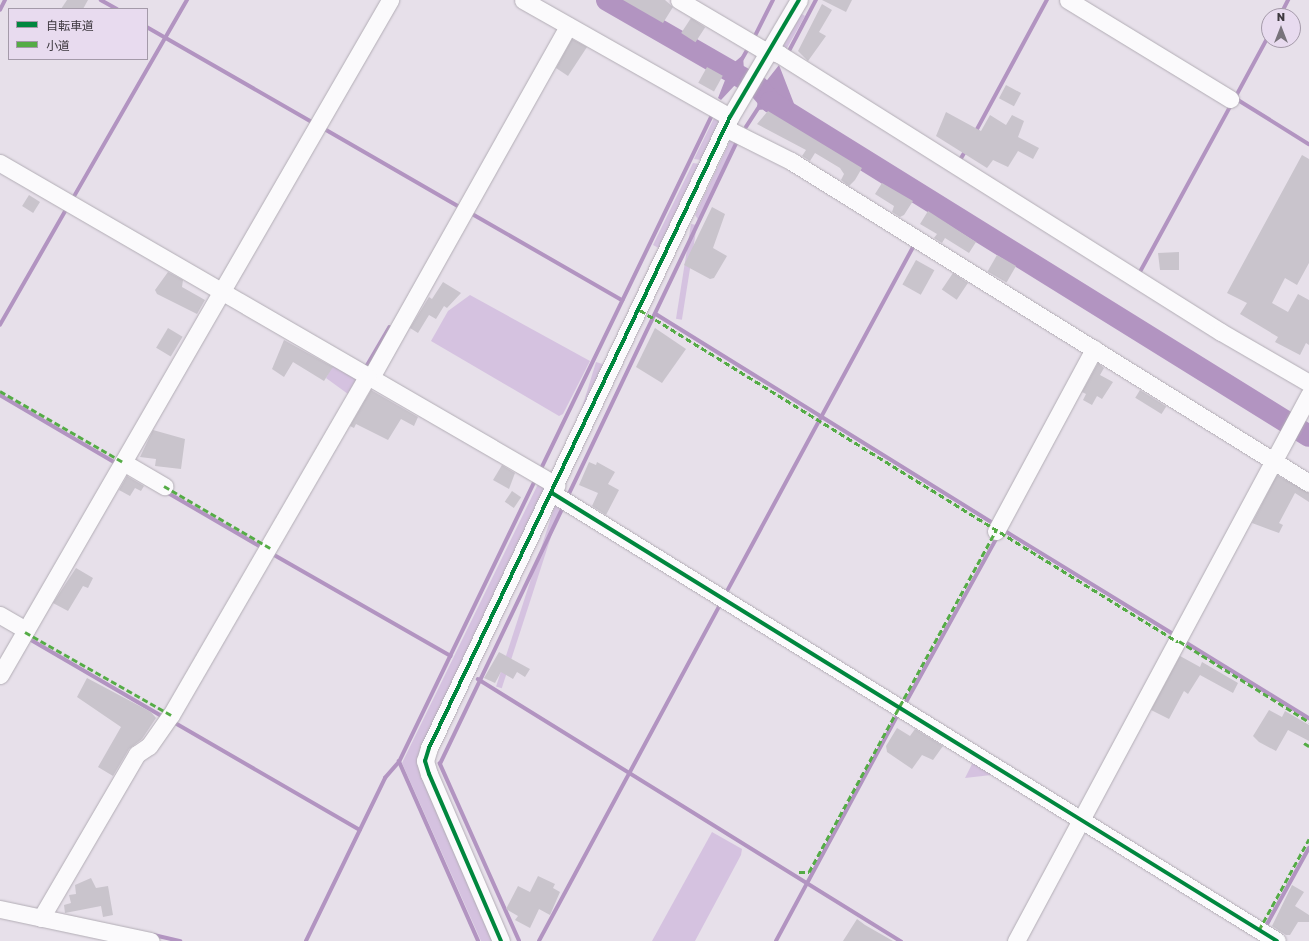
<!DOCTYPE html>
<meta charset="utf-8">
<style>
body{margin:0}
#map{position:relative;width:1309px;height:941px;overflow:hidden;background:#e7e0ea;font-family:"Golos Text","Noto Sans JP",sans-serif}
div>[style]{position:absolute}
[style*='--x']{left:calc(var(--x)*1px);top:calc(var(--y)*1px);width:calc(var(--w)*1px);rotate:calc(var(--a)*1deg)}
.green>*{inset:0;background:#d5c2e0;transform-origin:0 0}
.water>*{inset:0;background:#b294c1}
.stream>*{height:3.5px;margin:-1.75px;padding:0 1.75px;transform-origin:1.75px;border-radius:1.75px;background:#b294c1}
.river>*{height:22px;margin:-11px;padding:0 11px;transform-origin:11px;border-radius:11px;background:#b294c1}
.building>*{inset:0;background:#c9c4cc;transform-origin:0 0}
.roads{filter:drop-shadow(0 0 1px #b2adb5) drop-shadow(0 0 1px #b2adb5)}
.minor>*{height:17px;margin:-8.5px;padding:0 8.5px;transform-origin:8.5px;border-radius:8.5px;background:#fbfafc}
.quiet>*{height:3px;margin-top:-1.5px;transform-origin:0;background:repeating-linear-gradient(90deg,#55ac46 0 6px,transparent 0 9px)}
.cycleway>*{height:4px;margin:-2px;padding:0 2px;transform-origin:2px;border-radius:2px;background:#00873e}
span{translate:-50% -50%;white-space:nowrap;text-align:center;line-height:1.15;-webkit-text-stroke:3px #e8dbef;paint-order:stroke}
.legend{position:absolute;left:8px;top:8px;width:140px;height:52px;box-sizing:border-box;background:#e8dbef;border:1px solid #a49aa9;margin:0;padding:5px 7px;list-style:none;font-size:12px;color:#3d383f}
.legend li{display:flex;align-items:center;gap:8px;height:20px}
.legend b{width:20px;border:1px solid #a49aa9}
.north{position:absolute;left:1261px;top:8px;width:40px;height:40px;box-sizing:border-box;background:#e8dbef;border:1px solid #a49aa9;border-radius:50%;rotate:0deg;font-size:11px;font-weight:700;line-height:16px;text-align:center;color:#3d383f}
.north::after{content:'';display:block;margin:auto;width:14px;height:18px;background:#78737b;clip-path:polygon(50% 0,100% 100%,50% 72%,0 100%)}
</style>
<div id="map">
<div class="green">
<i style="clip-path:polygon(799px 12px,805px 16px,787px 48px,783px 48px,781px 44px)"></i>
<i style="clip-path:polygon(716px 114px,721px 117px,702px 160px,694px 159px)"></i>
<i style="clip-path:polygon(736px 140px,699px 221px,695px 215px,730px 141px)"></i>
<i style="clip-path:polygon(693px 163px,700px 164px,662px 250px,653px 245px)"></i>
<i style="left:691px;top:224px;width:6px;height:96px;rotate:9deg"></i>
<i style="clip-path:polygon(470px 295px,590px 361px,563px 414px,559px 416px,431px 341px,448px 311px)"></i>
<i style="left:596px;top:362px;width:10px;height:79px;rotate:17deg"></i>
<i style="clip-path:polygon(333px 365px,357px 379px,348px 394px,326px 378px)"></i>
<i style="clip-path:polygon(539px 482px,547px 486px,421px 753px,495px 941px,481px 941px,402px 763px)"></i>
<i style="left:556px;top:502px;width:6px;height:194px;rotate:18deg"></i>
<i style="clip-path:polygon(973px 762px,1000px 774px,965px 778px)"></i>
<i style="clip-path:polygon(712px 832px,742px 849px,741px 855px,695px 941px,652px 941px)"></i>
</div>
<div class="water">
<i style="clip-path:polygon(743px 55px,744px 71px,764px 84px,779px 65px,798px 114px,794px 121px,771px 109px,757px 110px,758px 93px,736px 84px,721px 100px,718px 98px,731px 65px)"></i>
</div>
<div class="stream">
<i style="--x:101;--y:0;--w:18;--a:29"></i>
<i style="--x:0;--y:10;--w:11;--a:-63"></i>
<i style="--x:1280;--y:16;--w:18;--a:-63"></i>
<i style="--x:147;--y:27;--w:193;--a:29.9"></i>
<i style="--x:754;--y:38;--w:42;--a:-63.4"></i>
<i style="--x:788;--y:53;--w:60;--a:-62.2"></i>
<i style="--x:742;--y:59;--w:14;--a:-60"></i>
<i style="--x:1235;--y:98;--w:87;--a:31.9"></i>
<i style="--x:1235;--y:98;--w:72;--a:-61.6"></i>
<i style="--x:746;--y:127;--w:24;--a:-57"></i>
<i style="--x:323;--y:128;--w:158;--a:30"></i>
<i style="--x:975;--y:133;--w:151;--a:-61.6"></i>
<i style="--x:960;--y:160;--w:12;--a:-59"></i>
<i style="--x:72;--y:200;--w:231;--a:-60.1"></i>
<i style="--x:469;--y:212;--w:177;--a:29.9"></i>
<i style="--x:1140;--y:272;--w:192;--a:-61.4"></i>
<i style="--x:656;--y:314;--w:399;--a:31.8"></i>
<i style="--x:0;--y:325;--w:135;--a:-60.2"></i>
<i style="--x:365;--y:369;--w:48;--a:-59.7"></i>
<i style="--x:0;--y:395;--w:134;--a:30.4"></i>
<i style="--x:540;--y:471;--w:398;--a:-64.2"></i>
<i style="--x:165;--y:491;--w:113;--a:30.2"></i>
<i style="--x:567;--y:498;--w:397;--a:-64.5"></i>
<i style="--x:1002;--y:529;--w:203;--a:31.5"></i>
<i style="--x:271;--y:553;--w:207;--a:29.8"></i>
<i style="--x:725;--y:595;--w:395;--a:-61.6"></i>
<i style="--x:28;--y:638;--w:157;--a:30.2"></i>
<i style="--x:1182;--y:640;--w:149;--a:31.6"></i>
<i style="--x:478;--y:679;--w:498;--a:31.8"></i>
<i style="--x:904;--y:706;--w:194;--a:-61.1"></i>
<i style="--x:172;--y:721;--w:217;--a:30.1"></i>
<i style="--x:1265;--y:928;--w:91;--a:-61.2"></i>
<i style="--x:154;--y:935;--w:27;--a:13"></i>
<i style="--x:306;--y:941;--w:181;--a:-64.1"></i>
<i style="--x:385;--y:778;--w:21;--a:-49"></i>
<i style="--x:478;--y:941;--w:196;--a:-113.8"></i>
<i style="--x:399;--y:762;--w:314;--a:-64.2"></i>
<i style="--x:519;--y:941;--w:194;--a:-114.1"></i>
<i style="--x:440;--y:764;--w:287;--a:-64.4"></i>
<i style="--x:539;--y:941;--w:384;--a:-61.7"></i>
<i style="--x:776;--y:941;--w:259;--a:-61.7"></i>
</div>
<div class="river">
<i style="--x:607;--y:0;--w:174;--a:29.9"></i>
<i style="--x:758;--y:87;--w:20;--a:49"></i>
<i style="--x:771;--y:102;--w:633;--a:31.83"></i>
</div>
<div class="building">
<i style="clip-path:polygon(67px 0,88px 0,83px 9px,61px 9px)"></i>
<i style="clip-path:polygon(623px 0,665px 0,673px 7px,663px 23px)"></i>
<i style="clip-path:polygon(822px 0,852px 0,846px 12px)"></i>
<i style="clip-path:polygon(822px 4px,832px 10px,819px 32px,826px 36px,808px 61px,798px 51px)"></i>
<i style="left:691px;top:18px;width:17px;height:18px;rotate:33deg"></i>
<i style="clip-path:polygon(572px 39px,587px 47px,568px 76px,556px 68px)"></i>
<i style="left:707px;top:67px;width:18px;height:18px;rotate:29deg"></i>
<i style="left:1006px;top:85px;width:17px;height:15px;rotate:28deg"></i>
<i style="clip-path:polygon(768px 111px,862px 168px,855px 180px,849px 186px,841px 180px,844px 174px,840px 168px,815px 153px,810px 161px,802px 156px,806px 150px,757px 124px)"></i>
<i style="clip-path:polygon(946px 112px,981px 131px,990px 115px,1006px 125px,1012px 115px,1024px 121px,1018px 137px,1039px 148px,1033px 159px,1018px 151px,1008px 167px,993px 160px,987px 168px,936px 136px)"></i>
<i style="clip-path:polygon(1302px 155px,1309px 159px,1309px 263px,1297px 285px,1285px 278px,1272px 303px,1288px 312px,1298px 294px,1309px 300px,1309px 345px,1306px 343px,1300px 355px,1275px 342px,1278px 337px,1240px 314px,1247px 303px,1227px 293px)"></i>
<i style="clip-path:polygon(882px 183px,913px 201px,904px 215px,900px 217px,892px 212px,894px 206px,875px 194px)"></i>
<i style="left:29px;top:195px;width:13px;height:13px;rotate:32deg"></i>
<i style="clip-path:polygon(712px 207px,725px 214px,713px 248px,727px 256px,714px 278px,710px 279px,684px 265px)"></i>
<i style="clip-path:polygon(928px 211px,976px 242px,969px 253px,945px 238px,942px 243px,934px 238px,937px 234px,920px 224px)"></i>
<i style="clip-path:polygon(1179px 252px,1179px 270px,1160px 270px,1158px 253px)"></i>
<i style="left:997px;top:255px;width:22px;height:19px;rotate:30deg"></i>
<i style="left:916px;top:260px;width:21px;height:28px;rotate:29deg"></i>
<i style="clip-path:polygon(168px 272px,183px 280px,182px 287px,205px 300px,197px 314px,157px 294px,155px 290px)"></i>
<i style="left:953px;top:273px;width:18px;height:20px;rotate:34deg"></i>
<i style="clip-path:polygon(443px 282px,461px 293px,447px 308px,444px 306px,436px 319px,429px 315px,418px 333px,410px 328px,429px 297px,432px 299px)"></i>
<i style="left:168px;top:328px;width:17px;height:23px;rotate:31deg"></i>
<i style="clip-path:polygon(655px 328px,686px 349px,662px 383px,636px 367px)"></i>
<i style="clip-path:polygon(284px 340px,333px 367px,324px 381px,293px 362px,284px 377px,272px 369px)"></i>
<i style="clip-path:polygon(1098px 363px,1104px 368px,1100px 375px,1113px 382px,1102px 399px,1097px 396px,1092px 405px,1083px 400px,1086px 394px,1082px 392px)"></i>
<i style="clip-path:polygon(371px 390px,418px 417px,414px 426px,401px 419px,388px 440px,356px 424px,354px 428px,350px 426px)"></i>
<i style="left:1140px;top:390px;width:31px;height:9px;rotate:32deg"></i>
<i style="clip-path:polygon(153px 430px,185px 439px,181px 469px,155px 466px,156px 459px,140px 457px)"></i>
<i style="clip-path:polygon(589px 462px,596px 465px,597px 462px,615px 472px,608px 484px,619px 490px,606px 515px,592px 506px,598px 493px,579px 485px)"></i>
<i style="clip-path:polygon(502px 465px,515px 473px,509px 489px,493px 480px)"></i>
<i style="clip-path:polygon(1277px 475px,1309px 493px,1309px 502px,1295px 493px,1279px 523px,1283px 525px,1279px 533px,1252px 523px)"></i>
<i style="clip-path:polygon(127px 476px,144px 486px,141px 491px,135px 488px,130px 496px,119px 490px)"></i>
<i style="left:512px;top:491px;width:11px;height:13px;rotate:34deg"></i>
<i style="clip-path:polygon(76px 568px,93px 578px,88px 588px,83px 586px,68px 611px,53px 603px)"></i>
<i style="clip-path:polygon(499px 652px,530px 669px,525px 677px,517px 672px,513px 679px,501px 672px,495px 683px,484px 678px)"></i>
<i style="clip-path:polygon(1180px 656px,1200px 667px,1202px 662px,1238px 683px,1233px 693px,1200px 675px,1188px 694px,1184px 691px,1169px 719px,1151px 710px)"></i>
<i style="clip-path:polygon(87px 678px,151px 712px,156px 718px,142px 739px,129px 749px,113px 776px,98px 767px,121px 727px,77px 697px)"></i>
<i style="clip-path:polygon(1269px 710px,1282px 717px,1285px 711px,1309px 725px,1309px 741px,1288px 730px,1276px 751px,1259px 742px,1253px 736px)"></i>
<i style="clip-path:polygon(897px 728px,910px 736px,915px 729px,943px 746px,933px 760px,922px 755px,912px 769px,887px 752px,886px 746px)"></i>
<i style="clip-path:polygon(538px 876px,555px 884px,553px 888px,560px 892px,550px 915px,539px 909px,530px 928px,515px 920px,518px 916px,506px 909px,518px 886px,530px 892px)"></i>
<i style="clip-path:polygon(91px 878px,96px 888px,108px 886px,113px 915px,103px 917px,101px 906px,65px 913px,64px 905px,71px 903px,69px 895px,76px 894px,75px 885px)"></i>
<i style="clip-path:polygon(1292px 885px,1304px 892px,1295px 906px,1309px 915px,1309px 922px,1298px 922px,1290px 935px,1286px 935px,1272px 926px)"></i>
<i style="clip-path:polygon(857px 919px,865px 925px,893px 941px,843px 941px)"></i>
</div>
<div class="roads">
<div class="minor">
<i style="--x:523;--y:0;--w:238;--a:29.5"></i>
<i style="--x:679;--y:0;--w:96;--a:30.6"></i>
<i style="--x:762;--y:49;--w:18;--a:16"></i>
<i style="--x:779;--y:54;--w:522;--a:32.17"></i>
<i style="--x:1221;--y:332;--w:102;--a:30.1"></i>
<i style="--x:1068;--y:0;--w:190;--a:31.4"></i>
<i style="--x:725;--y:128;--w:74;--a:26.6"></i>
<i style="--x:791;--y:161;--w:610;--a:31.87"></i>
<i style="--x:0;--y:163;--w:643;--a:30.08"></i>
<i style="--x:370;--y:379;--w:405;--a:-60.7"></i>
<i style="--x:123;--y:462;--w:48;--a:30.3"></i>
<i style="--x:552;--y:493;--w:852;--a:31.71"></i>
<i style="--x:996;--y:531;--w:207;--a:-61.7"></i>
<i style="--x:0;--y:615;--w:30;--a:30"></i>
<i style="--x:0;--y:675;--w:780;--a:-59.98"></i>
<i style="--x:0;--y:909;--w:154;--a:12"></i>
<i style="--x:41;--y:918;--w:190;--a:-59.7"></i>
<i style="--x:137;--y:754;--w:14;--a:-34"></i>
<i style="--x:149;--y:746;--w:38;--a:-55"></i>
<i style="--x:171;--y:715;--w:391;--a:-59.9"></i>
<i style="--x:501;--y:941;--w:182;--a:-113.3"></i>
<i style="--x:429;--y:774;--w:14;--a:-107"></i>
<i style="--x:425;--y:761;--w:14;--a:-73"></i>
<i style="--x:429;--y:748;--w:699;--a:-64.5"></i>
<i style="--x:730;--y:117;--w:136;--a:-59.5"></i>
<i style="--x:1016;--y:941;--w:620;--a:-61.78"></i>
</div>
</div>
<div class="quiet">
<i style="--x:640;--y:310;--w:632;--a:31.68"></i>
<i style="--x:0;--y:391;--w:142;--a:30"></i>
<i style="--x:164;--y:486;--w:123;--a:30.3"></i>
<i style="--x:25;--y:632;--w:168;--a:29.6"></i>
<i style="--x:1179;--y:641;--w:153;--a:31.9"></i>
<i style="--x:1304;--y:743;--w:6;--a:31"></i>
<i style="--x:799;--y:872;--w:10;--a:0"></i>
<i style="--x:809;--y:872;--w:389;--a:-61.3"></i>
<i style="--x:1259;--y:930;--w:104;--a:-61.2"></i>
</div>
<div class="cycleway">
<i style="--x:552;--y:493;--w:852;--a:31.71"></i>
<i style="--x:501;--y:941;--w:182;--a:-113.3"></i>
<i style="--x:429;--y:774;--w:14;--a:-107"></i>
<i style="--x:425;--y:761;--w:14;--a:-73"></i>
<i style="--x:429;--y:748;--w:699;--a:-64.5"></i>
<i style="--x:730;--y:117;--w:136;--a:-59.5"></i>
</div>
<ul class="legend">
<li><b style="height:5px;background:#00873e"></b>自転車道</li>
<li><b style="height:5px;background:#55ac46"></b>小道</li>
</ul>
<div class="north">N</div>
</div>
